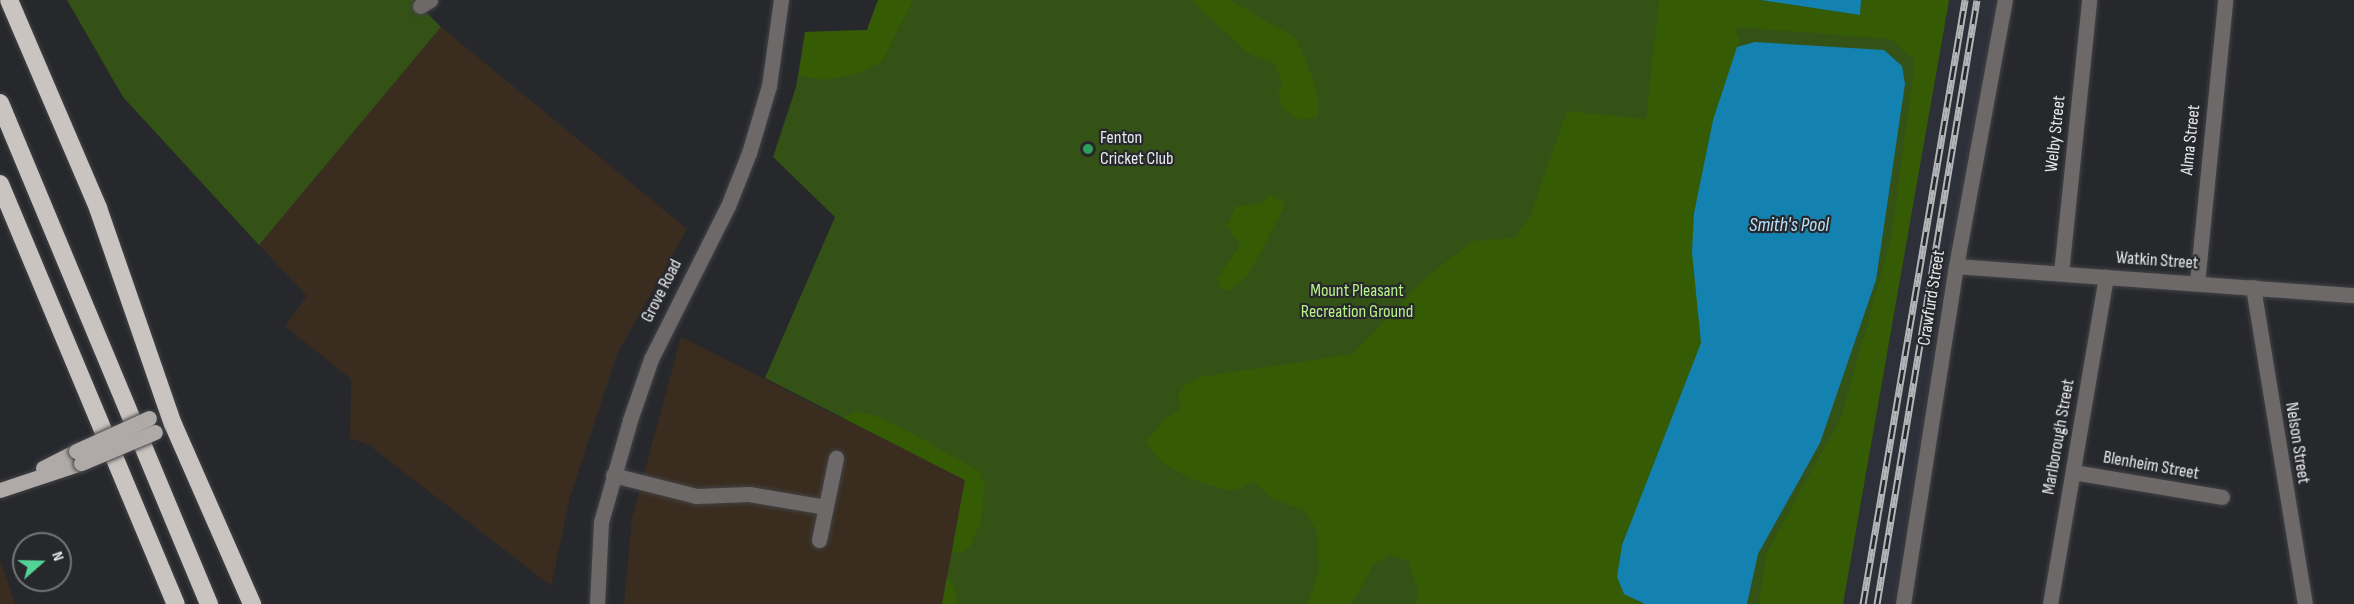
<!DOCTYPE html>
<style>
body{margin:0}
#map{position:relative;width:2354px;height:604px;overflow:hidden;background:#27282c;font-family:"Sofia Sans Condensed",sans-serif}
div>[style]{position:absolute}
[style*='--x']{left:calc(var(--x)*1px);top:calc(var(--y)*1px);width:calc(var(--w)*1px);rotate:calc(var(--a)*1deg)}
.built>*{inset:0;background:#2d2f39}
.industrial>*{inset:0;background:#3a2d1f}
.green>*{inset:0;background:#345116}
.forest>*{inset:0;background:#355b04}
.water>*{inset:0;background:#1382b1}
.roads{filter:drop-shadow(0 0 2px #424347) drop-shadow(0 0 2px #424347)}
.minor>*{height:15px;margin:-7.5px;padding:0 7.5px;transform-origin:7.5px;border-radius:7.5px;background:#6c6968}
.major>*{height:15px;margin:-7.5px;padding:0 7.5px;transform-origin:7.5px;border-radius:7.5px;background:#afaaa8}
.highway>*{height:18px;margin:-9px;padding:0 9px;transform-origin:9px;border-radius:9px;background:#cac4c1}
.rail>*{height:7px;margin-top:-3.5px;transform-origin:0;background:repeating-linear-gradient(90deg,#27282c 0 14px,#b4b5b9 0 28px);box-sizing:border-box;border-block:2px solid #b4b5b9}
.bridges{filter:drop-shadow(0 0 2px #424347) drop-shadow(0 0 2px #424347)}
.major-bridge>*{height:15px;margin:-7.5px;padding:0 7.5px;transform-origin:7.5px;border-radius:7.5px;background:#afaaa8}
.dots>*{width:16px;height:16px;translate:-50% -50%;box-sizing:border-box;border:3px solid #27282c;border-radius:50%}
span{translate:-50% -50%;white-space:nowrap;text-align:center;line-height:1.15;-webkit-text-stroke:4.5px #27282c;paint-order:stroke}
.street-label{font-size:18px;color:#e7e8eb}
.poi-label{font-size:18px;color:#e7e8eb}
.left{translate:0 -50%;text-align:left}
.park-label{font-size:18px;color:#b8f189}
.water-label{font-size:20px;color:#b6e2fc;font-style:italic}
.north{position:absolute;left:12px;top:532px;width:60px;height:60px;box-sizing:border-box;background:#27282c;border:2px solid #747578;border-radius:50%;rotate:70deg;font-size:16px;font-weight:700;line-height:24px;text-align:center;color:#e7e8eb}
.north::after{content:'';display:block;margin:auto;width:21px;height:27px;background:#53d396;clip-path:polygon(50% 0,100% 100%,50% 72%,0 100%)}
</style>
<div id="map">
<div class="built">
<i style="clip-path:polygon(1949px 0,1997px 0,1951px 250px,1894px 604px,1843px 604px)"></i>
</div>
<div class="industrial">
<i style="clip-path:polygon(441px 27px,687px 229px,617px 354px,570px 497px,551px 586px,369px 445px,350px 438px,351px 379px,285px 326px,307px 296px,259px 245px)"></i>
<i style="clip-path:polygon(681px 337px,966px 480px,942px 604px,624px 604px,632px 518px)"></i>
<i style="clip-path:polygon(0 563px,1px 563px,15px 604px,0 604px)"></i>
</div>
<div class="green">
<i style="clip-path:polygon(67px 0,414px 0,441px 27px,259px 245px,123px 97px)"></i>
<i style="clip-path:polygon(878px 0,1949px 0,1843px 604px,942px 604px,965px 480px,765px 378px,835px 217px,773px 157px,796px 87px,805px 32px,867px 30px)"></i>
</div>
<div class="forest">
<i style="clip-path:polygon(878px 0,913px 0,881px 63px,853px 75px,823px 80px,799px 75px,805px 32px,867px 30px)"></i>
<i style="clip-path:polygon(1192px 0,1230px 0,1296px 38px,1313px 78px,1318px 100px,1318px 117px,1299px 120px,1284px 109px,1278px 95px,1282px 82px,1274px 64px,1247px 53px)"></i>
<i style="clip-path:polygon(1659px 0,1761px 0,1859px 15px,1861px 0,1949px 0,1843px 604px,1759px 604px,1766px 554px,1841px 417px,1891px 239px,1915px 60px,1891px 39px,1734px 27px,1740px 40px,1713px 120px,1694px 213px,1702px 343px,1622px 545px,1617px 577px,1624px 594px,1643px 604px,1417px 604px,1417px 588px,1408px 561px,1390px 555px,1374px 564px,1352px 604px,1307px 604px,1319px 571px,1317px 532px,1304px 511px,1273px 499px,1253px 482px,1240px 489px,1225px 490px,1191px 479px,1161px 462px,1146px 442px,1165px 419px,1180px 409px,1178px 396px,1184px 386px,1200px 377px,1352px 354px,1427px 277px,1473px 241px,1515px 238px,1529px 218px,1567px 111px,1646px 119px)"></i>
<i style="clip-path:polygon(1270px 195px,1283px 200px,1284px 207px,1259px 256px,1248px 275px,1229px 291px,1221px 288px,1217px 279px,1240px 245px,1227px 225px,1236px 206px,1261px 204px)"></i>
<i style="clip-path:polygon(855px 412px,873px 415px,906px 430px,979px 471px,985px 484px,981px 522px,970px 547px,960px 553px,952px 551px,965px 480px,843px 418px)"></i>
<i style="clip-path:polygon(947px 577px,955px 588px,958px 604px,942px 604px)"></i>
</div>
<div class="water">
<i style="clip-path:polygon(1761px 0,1861px 0,1860px 15px)"></i>
<i style="clip-path:polygon(1755px 42px,1884px 50px,1902px 66px,1905px 84px,1876px 280px,1820px 443px,1758px 554px,1747px 604px,1645px 604px,1624px 594px,1617px 577px,1622px 545px,1701px 343px,1692px 252px,1694px 213px,1713px 120px,1737px 47px)"></i>
</div>
<div class="roads">
<div class="minor">
<i style="--x:420;--y:6;--w:12;--a:-31"></i>
<i style="--x:1956;--y:266;--w:399;--a:4.2"></i>
<i style="--x:2061;--y:273;--w:274;--a:-84.1"></i>
<i style="--x:2197;--y:283;--w:284;--a:-84.3"></i>
<i style="--x:2253;--y:287;--w:321;--a:80.7"></i>
<i style="--x:2073;--y:472;--w:151;--a:9.5"></i>
<i style="--x:613;--y:475;--w:86;--a:14.2"></i>
<i style="--x:696;--y:496;--w:53;--a:-2.2"></i>
<i style="--x:749;--y:494;--w:77;--a:9.7"></i>
<i style="--x:819;--y:540;--w:84;--a:-78.3"></i>
<i style="--x:597;--y:604;--w:82;--a:-87.2"></i>
<i style="--x:601;--y:522;--w:106;--a:-74.1"></i>
<i style="--x:630;--y:420;--w:65;--a:-71"></i>
<i style="--x:651;--y:359;--w:171;--a:-63.3"></i>
<i style="--x:728;--y:206;--w:57;--a:-68.4"></i>
<i style="--x:749;--y:153;--w:70;--a:-73.4"></i>
<i style="--x:769;--y:86;--w:87;--a:-82.1"></i>
<i style="--x:1903;--y:604;--w:342;--a:-81.1"></i>
<i style="--x:1956;--y:266;--w:270;--a:-79.6"></i>
<i style="--x:2050;--y:604;--w:332;--a:-80.3"></i>
</div>
<div class="major">
<i style="--x:43;--y:468;--w:37;--a:-27"></i>
<i style="--x:0;--y:490;--w:85;--a:-18.4"></i>
</div>
<div class="highway">
<i style="--x:9;--y:0;--w:226;--a:66.8"></i>
<i style="--x:98;--y:208;--w:229;--a:70.9"></i>
<i style="--x:173;--y:424;--w:197;--a:66.3"></i>
<i style="--x:0;--y:103;--w:543;--a:67.36"></i>
<i style="--x:0;--y:184;--w:455;--a:67.3"></i>
</div>
</div>
<div class="rail">
<i style="--x:1863;--y:604;--w:613;--a:-80.41"></i>
<i style="--x:1877;--y:604;--w:612;--a:-80.6"></i>
</div>
<div class="bridges">
<div class="major-bridge">
<i style="--x:76;--y:451;--w:80;--a:-24.3"></i>
<i style="--x:81;--y:463;--w:80;--a:-22.7"></i>
</div>
</div>
<div class="dots">
<i style="left:1088px;top:149px;background:#2e9e5b"></i>
</div>
<div class="street-label">
<span style="left:2056px;top:134px;rotate:-84deg">Welby Street</span>
<span style="left:2191px;top:140px;rotate:-84deg">Alma Street</span>
<span style="left:2157px;top:261px;rotate:4deg">Watkin Street</span>
<span style="left:662px;top:291px;rotate:-63deg">Grove Road</span>
<span style="left:1932px;top:298px;rotate:-81deg">Crawfurd Street</span>
<span style="left:2059px;top:437px;rotate:-80deg">Marlborough Street</span>
<span style="left:2297px;top:443px;rotate:81deg">Nelson Street</span>
<span style="left:2151px;top:466px;rotate:10deg">Blenheim Street</span>
</div>
<div class="poi-label">
<span class="left" style="left:1100px;top:149px">Fenton<br>Cricket Club</span>
</div>
<div class="park-label">
<span style="left:1357px;top:302px">Mount Pleasant<br>Recreation Ground</span>
</div>
<div class="water-label">
<span style="left:1789px;top:225px">Smith's Pool</span>
</div>
<div class="north">N</div>
</div>
